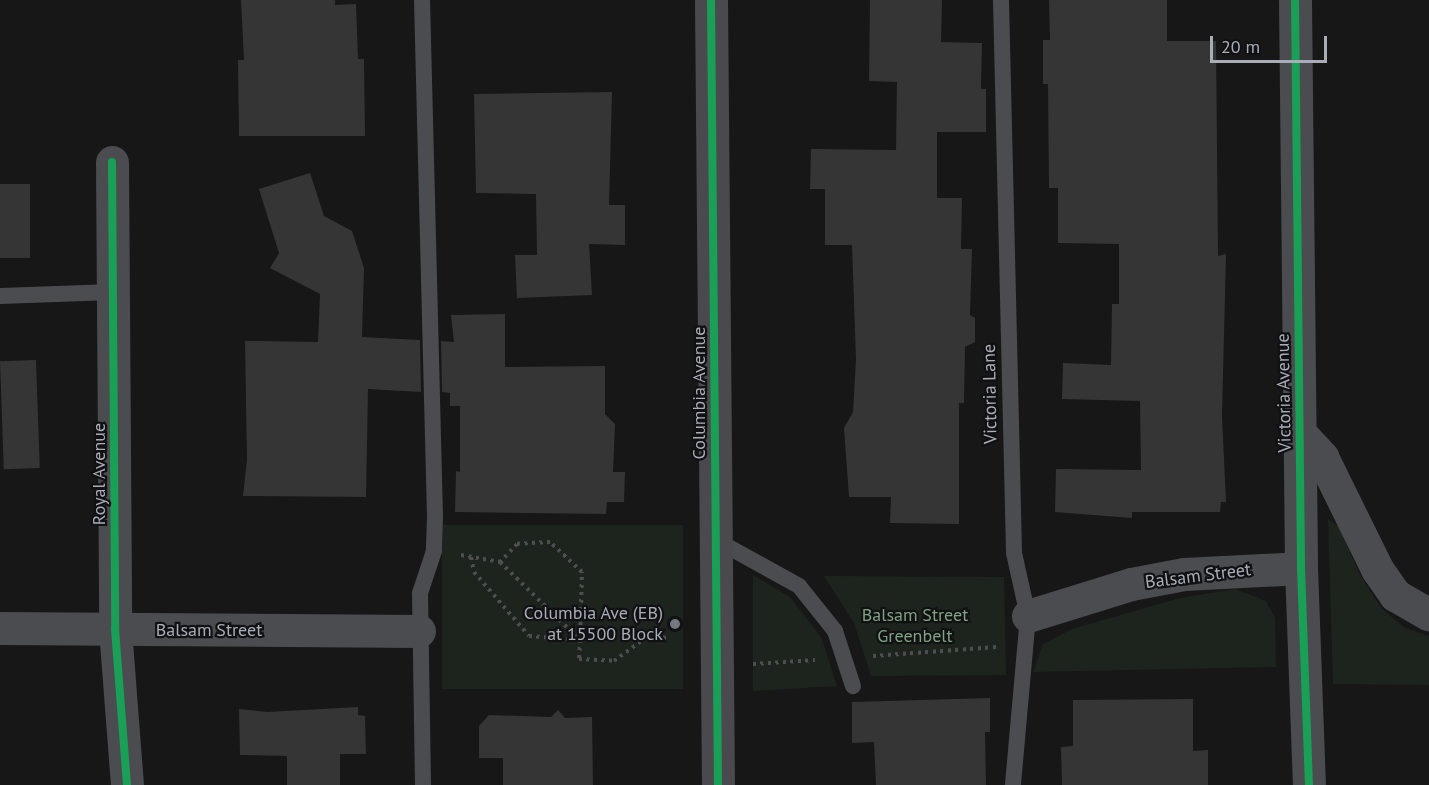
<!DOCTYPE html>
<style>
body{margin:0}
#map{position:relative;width:1429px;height:785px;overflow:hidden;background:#171717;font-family:"PT Sans",sans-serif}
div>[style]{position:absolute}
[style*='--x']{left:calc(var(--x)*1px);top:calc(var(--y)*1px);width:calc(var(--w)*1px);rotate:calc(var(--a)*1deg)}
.green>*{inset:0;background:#1d241e;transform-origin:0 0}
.building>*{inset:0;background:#353536;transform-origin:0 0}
.path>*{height:4px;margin-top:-2px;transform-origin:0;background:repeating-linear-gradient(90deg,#4d4e52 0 3px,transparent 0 7.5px)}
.lane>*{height:16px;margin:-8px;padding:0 8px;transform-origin:8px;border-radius:8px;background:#4b4c50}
.street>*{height:33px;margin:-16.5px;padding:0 16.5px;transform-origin:16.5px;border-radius:16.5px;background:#4b4c50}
.secondary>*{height:33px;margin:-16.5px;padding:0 16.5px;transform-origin:16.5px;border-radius:16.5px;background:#4a4a4e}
.cycleway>*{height:8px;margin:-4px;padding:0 4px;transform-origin:4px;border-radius:4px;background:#1a9f57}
.dots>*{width:16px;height:16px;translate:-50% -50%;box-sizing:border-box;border:3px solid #111113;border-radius:50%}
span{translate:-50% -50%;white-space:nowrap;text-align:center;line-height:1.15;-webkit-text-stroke:4.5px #111113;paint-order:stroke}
.street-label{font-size:18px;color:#a8adb8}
.poi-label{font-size:18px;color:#a8adb8}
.right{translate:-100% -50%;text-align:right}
.park-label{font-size:18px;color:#7fa381}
.scale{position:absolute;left:1210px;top:36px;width:117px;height:27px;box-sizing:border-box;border:3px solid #a8adb8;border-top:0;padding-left:8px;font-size:18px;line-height:21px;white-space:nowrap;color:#a8adb8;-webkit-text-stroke:4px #111113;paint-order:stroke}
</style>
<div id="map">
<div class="green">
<i style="clip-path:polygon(1328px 519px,1339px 527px,1359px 573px,1381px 608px,1405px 628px,1429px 636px,1429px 685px,1333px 684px)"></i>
<i style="left:442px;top:525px;width:241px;height:164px"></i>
<i style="clip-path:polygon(753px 575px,790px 597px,821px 637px,837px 686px,753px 691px)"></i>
<i style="clip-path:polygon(824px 576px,1004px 577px,1006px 675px,871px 676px,854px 623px)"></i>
<i style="clip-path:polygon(1235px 589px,1266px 601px,1275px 618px,1276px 667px,1033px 672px,1043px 644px,1072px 629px,1180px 598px)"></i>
</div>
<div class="building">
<i style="clip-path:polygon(241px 0,335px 0,335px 5px,356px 4px,358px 59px,364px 59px,365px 136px,239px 136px,238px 60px,244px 60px)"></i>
<i style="clip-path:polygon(870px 0,942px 0,941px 42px,982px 43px,981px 89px,986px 89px,986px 132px,937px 132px,937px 198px,962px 198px,961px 249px,972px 249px,970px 315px,975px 318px,975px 342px,965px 347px,964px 403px,959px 403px,959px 524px,890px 523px,891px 497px,849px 497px,844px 428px,853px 412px,856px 359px,852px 245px,825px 245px,825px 189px,810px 189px,811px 149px,896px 150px,897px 82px,869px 81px)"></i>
<i style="clip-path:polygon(1049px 0,1167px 0,1167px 41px,1216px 41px,1218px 256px,1226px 254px,1222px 416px,1226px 502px,1221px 502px,1220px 512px,1132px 512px,1132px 518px,1055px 512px,1056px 469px,1141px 470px,1140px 401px,1062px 399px,1063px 363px,1111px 365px,1112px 304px,1119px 304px,1119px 244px,1058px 243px,1058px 188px,1049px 188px,1048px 84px,1043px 84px,1043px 40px,1050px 40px)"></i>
<i style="clip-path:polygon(612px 92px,609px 205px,625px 205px,625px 245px,589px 244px,592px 295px,517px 298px,515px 255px,537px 255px,536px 194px,476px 193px,474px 94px)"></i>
<i style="clip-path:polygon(310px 173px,324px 216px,352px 231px,364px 268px,362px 337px,420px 340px,421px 392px,368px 389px,366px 497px,243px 496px,247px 460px,245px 341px,318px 342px,320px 294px,270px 268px,279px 253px,259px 189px)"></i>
<i style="left:0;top:184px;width:30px;height:74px"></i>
<i style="clip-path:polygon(505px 314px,505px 367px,605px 366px,605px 414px,615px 424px,613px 472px,625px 472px,624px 502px,607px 502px,606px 514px,455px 512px,456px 471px,460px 472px,460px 406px,450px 406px,450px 393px,442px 392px,441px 341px,454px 342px,451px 315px)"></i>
<i style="left:36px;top:360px;width:108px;height:36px;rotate:88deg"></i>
<i style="clip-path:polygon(990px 698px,990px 732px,985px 732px,986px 785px,876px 785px,874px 742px,852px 743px,852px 702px)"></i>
<i style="clip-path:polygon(1193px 699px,1193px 751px,1208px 750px,1208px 785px,1062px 785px,1061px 747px,1073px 746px,1073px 700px)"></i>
<i style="clip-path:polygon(358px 707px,358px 715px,365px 716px,366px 754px,340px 754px,340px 785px,287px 785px,287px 756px,240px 755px,239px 709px,267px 712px)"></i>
<i style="clip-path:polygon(558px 710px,565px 718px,592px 717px,593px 785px,503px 785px,503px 758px,479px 758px,479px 726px,489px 715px,551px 717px)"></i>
</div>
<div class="path">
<i style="--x:461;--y:555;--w:40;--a:10"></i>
<i style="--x:500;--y:562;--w:112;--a:44.3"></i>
<i style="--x:580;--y:640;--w:19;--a:93"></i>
<i style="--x:579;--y:659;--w:35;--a:3"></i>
<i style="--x:614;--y:661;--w:42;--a:-36.3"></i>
<i style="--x:648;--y:636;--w:19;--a:6"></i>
<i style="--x:471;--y:557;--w:15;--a:79"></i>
<i style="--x:474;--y:572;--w:84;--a:49.3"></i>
<i style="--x:529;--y:636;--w:51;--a:4.5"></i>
<i style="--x:580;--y:640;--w:68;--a:-88.3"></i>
<i style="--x:582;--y:572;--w:44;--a:-136.8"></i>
<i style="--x:550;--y:542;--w:33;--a:177"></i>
<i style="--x:517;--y:544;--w:25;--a:133"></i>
<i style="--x:873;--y:656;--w:124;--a:-4.2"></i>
<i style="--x:753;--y:664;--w:62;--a:-3.7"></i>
</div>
<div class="lane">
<i style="--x:422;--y:0;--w:517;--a:88.56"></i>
<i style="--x:435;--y:517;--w:34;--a:92"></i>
<i style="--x:434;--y:551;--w:44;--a:108.4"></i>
<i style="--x:420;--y:593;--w:192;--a:89.1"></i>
<i style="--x:1001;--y:0;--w:553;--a:88.65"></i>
<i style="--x:1014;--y:553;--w:65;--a:77.5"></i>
<i style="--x:1028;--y:616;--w:170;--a:95.1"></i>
<i style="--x:0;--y:296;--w:113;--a:-2"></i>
<i style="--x:716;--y:540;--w:95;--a:29"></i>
<i style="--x:799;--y:586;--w:58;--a:51.3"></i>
<i style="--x:835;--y:631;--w:58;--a:71.9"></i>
</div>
<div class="street">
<i style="--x:1295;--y:0;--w:568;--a:89.39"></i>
<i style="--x:1301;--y:568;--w:217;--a:87.9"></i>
<i style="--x:112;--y:162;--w:467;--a:89.6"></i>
<i style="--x:115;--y:629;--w:156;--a:85.6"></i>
<i style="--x:1300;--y:433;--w:33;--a:47"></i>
<i style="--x:1322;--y:457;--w:125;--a:63.8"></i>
<i style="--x:1377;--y:569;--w:32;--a:55"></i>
<i style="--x:1395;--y:595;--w:39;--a:30"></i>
<i style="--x:1028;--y:616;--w:108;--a:-17.3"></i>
<i style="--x:1131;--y:584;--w:54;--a:-10.7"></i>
<i style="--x:1184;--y:574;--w:117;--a:-2.9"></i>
<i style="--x:0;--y:628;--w:419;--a:0.4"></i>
</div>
<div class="secondary">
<i style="--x:711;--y:0;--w:785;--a:89.49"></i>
</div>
<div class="cycleway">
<i style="--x:711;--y:0;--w:785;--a:89.49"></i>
<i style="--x:1295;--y:0;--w:568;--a:89.39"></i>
<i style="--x:1301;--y:568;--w:217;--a:87.9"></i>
<i style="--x:112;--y:162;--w:467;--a:89.6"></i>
<i style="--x:115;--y:629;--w:156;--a:85.6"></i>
</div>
<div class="dots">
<i style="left:675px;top:624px;background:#757880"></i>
</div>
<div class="street-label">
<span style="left:699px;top:393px;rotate:-90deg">Columbia Avenue</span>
<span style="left:1284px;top:393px;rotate:-91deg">Victoria Avenue</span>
<span style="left:990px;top:394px;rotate:-91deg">Victoria Lane</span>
<span style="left:99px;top:474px;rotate:-90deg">Royal Avenue</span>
<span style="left:1198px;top:576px;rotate:-7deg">Balsam Street</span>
<span style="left:209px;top:630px">Balsam Street</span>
</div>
<div class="poi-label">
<span class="right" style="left:663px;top:624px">Columbia Ave (EB)<br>at 15500 Block</span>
</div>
<div class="park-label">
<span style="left:915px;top:626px">Balsam Street<br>Greenbelt</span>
</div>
<div class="scale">20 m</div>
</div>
